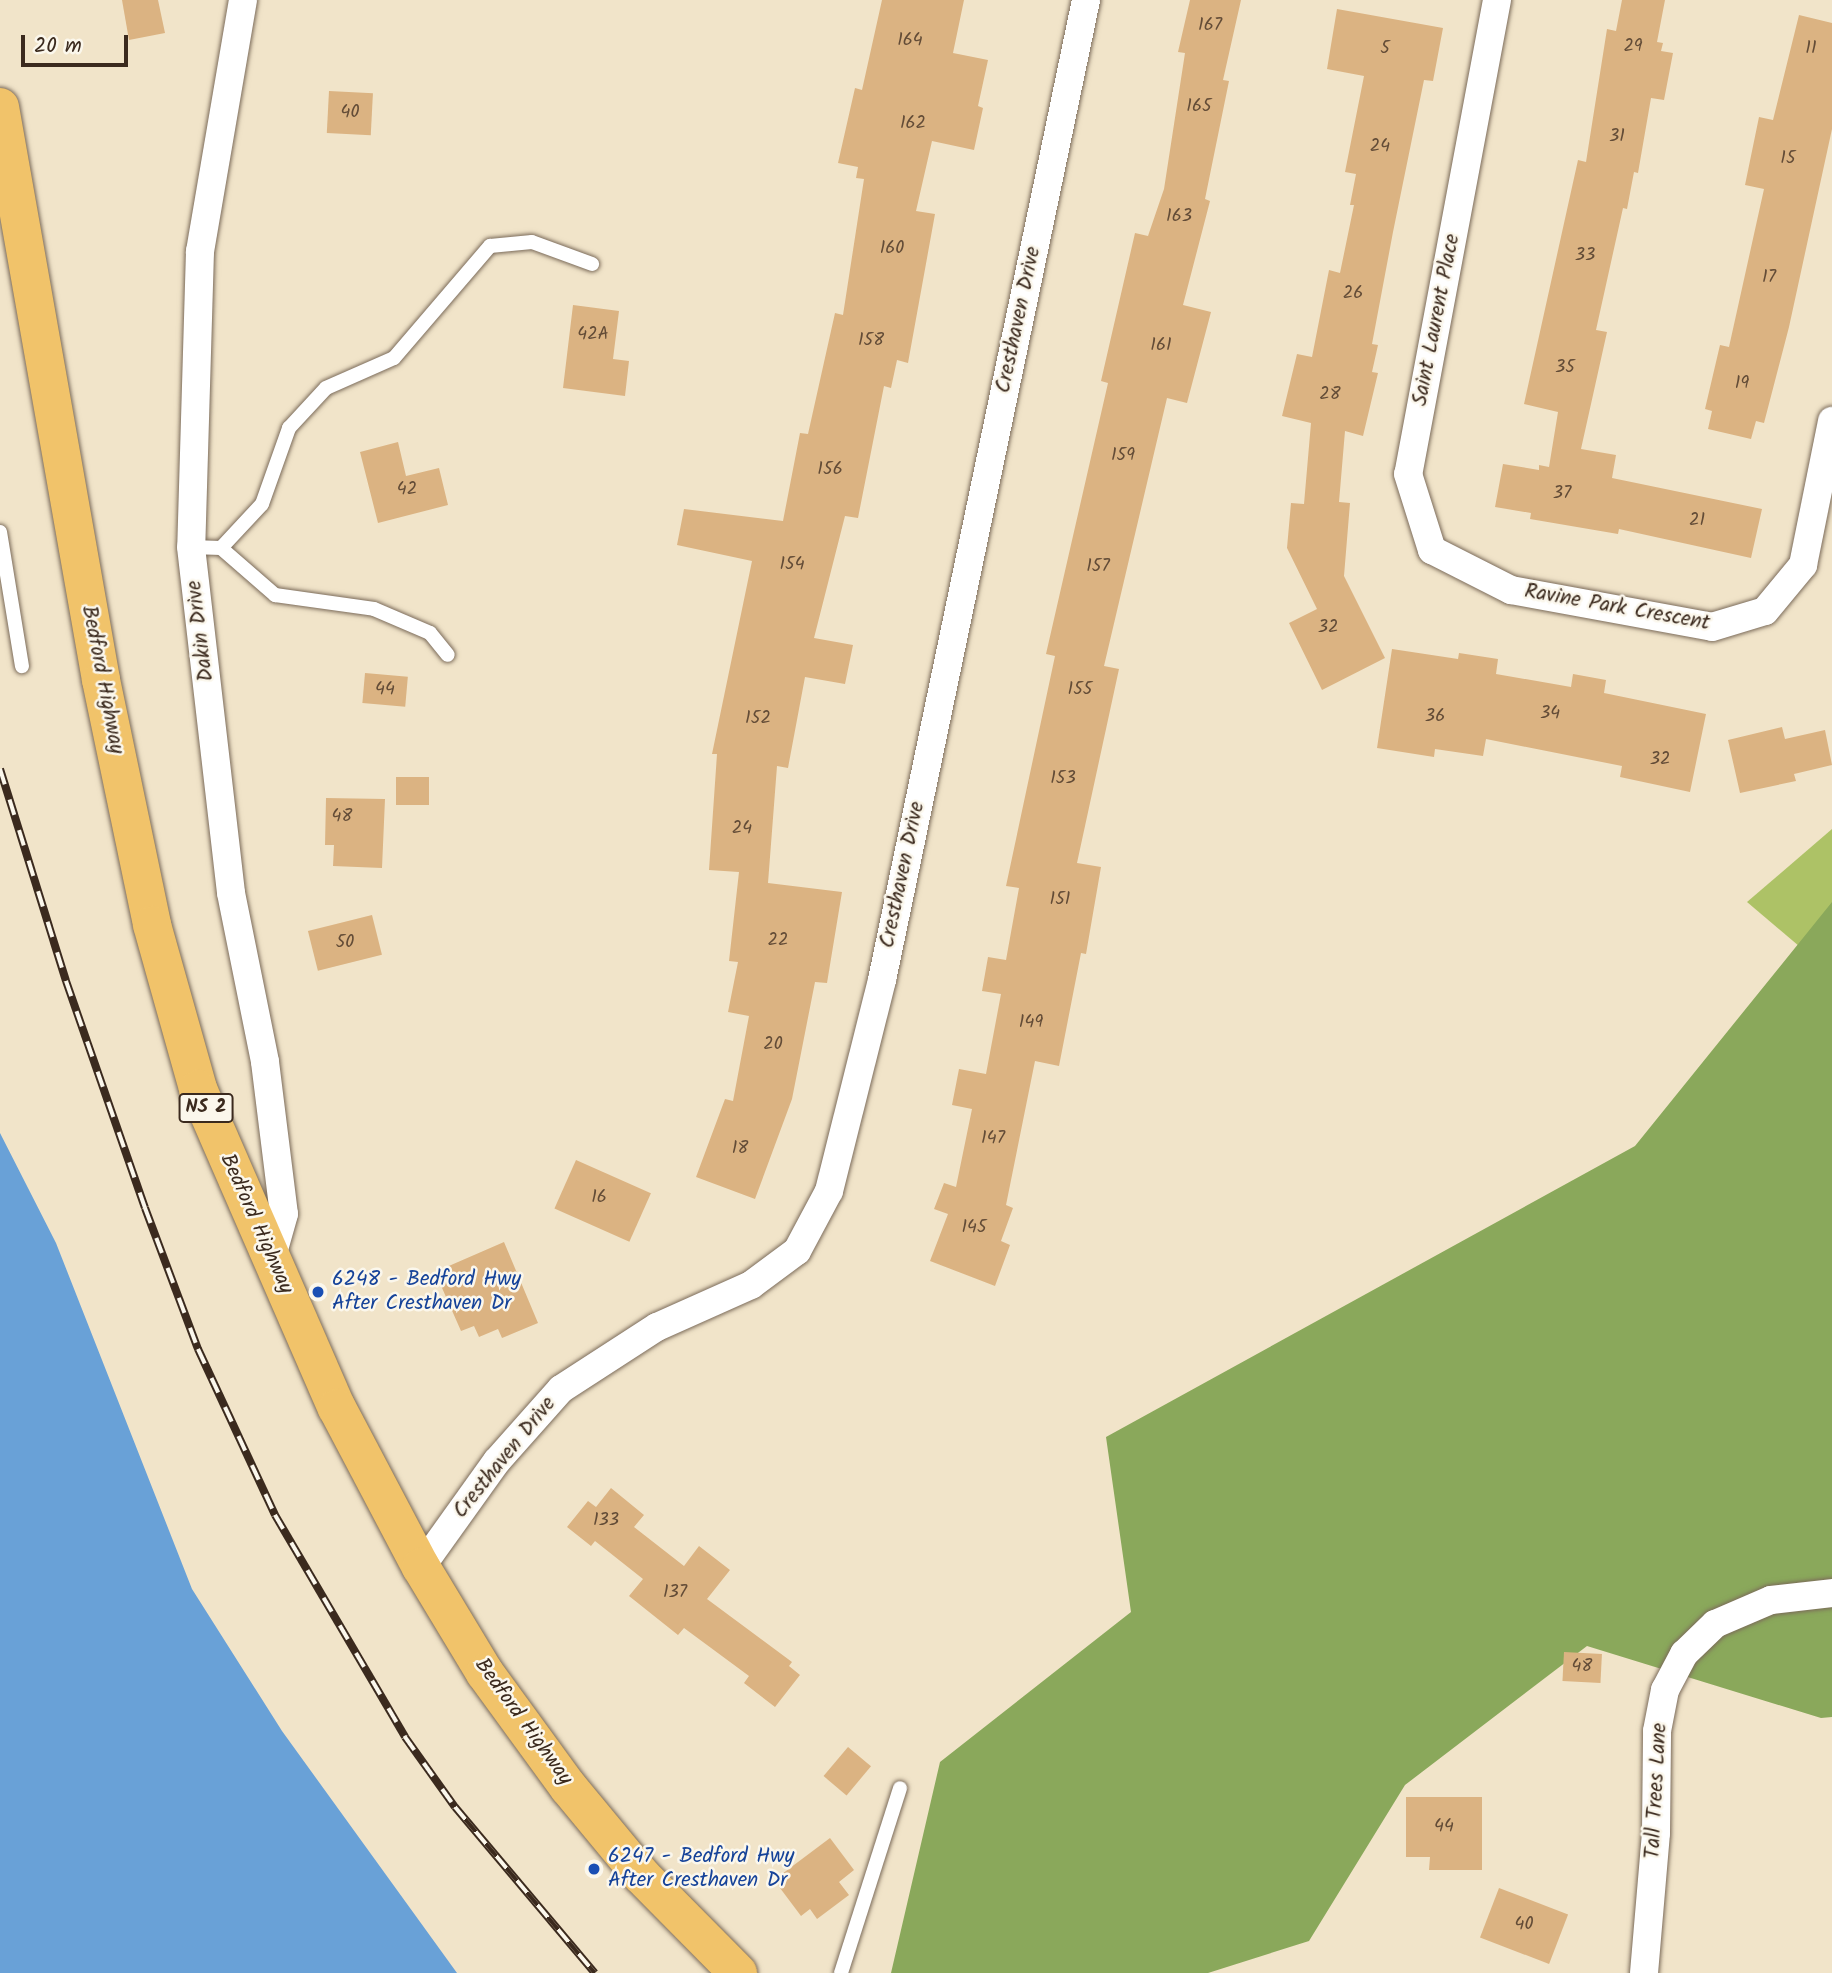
<!DOCTYPE html>
<style>
body{margin:0}
#map{position:relative;width:1832px;height:1973px;overflow:hidden;background:#f1e4c9;font-family:Kalam,sans-serif}
div>[style]{position:absolute}
[style*='--x']{left:calc(var(--x)*1px);top:calc(var(--y)*1px);width:calc(var(--w)*1px);rotate:calc(var(--a)*1deg)}
.green>*{inset:0;background:#adc266}
.forest>*{inset:0;background:#8aa85b}
.water>*{inset:0;background:#69a1d7}
.building>*{inset:0;background:#dbb382;transform-origin:0 0}
.roads{filter:drop-shadow(0 0 2px #7b6b5a) drop-shadow(0 0 2px #7b6b5a)}
.lane>*{height:14px;margin:-7px;padding:0 7px;transform-origin:7px;border-radius:7px;background:#fff}
.street>*{height:28px;margin:-14px;padding:0 14px;transform-origin:14px;border-radius:14px;background:#fff}
.primary>*{height:38px;margin:-19px;padding:0 19px;transform-origin:19px;border-radius:19px;background:#f1c36a}
.rail>*{height:8px;margin-top:-4px;transform-origin:0;background:repeating-linear-gradient(90deg,#fbf7ec 0 16px,#3b2a1e 0 32px);box-sizing:border-box;border-block:2px solid #3b2a1e}
.dots>*{width:19px;height:19px;translate:-50% -50%;box-sizing:border-box;border:4px solid #fbf7ec;border-radius:50%}
span{translate:-50% -50%;white-space:nowrap;text-align:center;line-height:1.15;-webkit-text-stroke:5px #fbf7ec;paint-order:stroke}
.number-label{font-size:18px;color:#634c37}
.number-label span{-webkit-text-stroke-width:0}
.shield-label span{padding:2px 5px;background:#fbf7ec;border:2px solid;border-radius:5px;-webkit-text-stroke-width:0}
.shield-label{font-size:19px;color:#3b2a1e;font-weight:700}
.street-label{font-size:21px;color:#3b2a1e}
.transit-label{font-size:21px;color:#164399}
.left{translate:0 -50%;text-align:left}
.scale{position:absolute;left:21px;top:35px;width:107px;height:32px;box-sizing:border-box;border:4px solid #3b2a1e;border-top:0;padding-left:9px;font-size:21px;line-height:24px;white-space:nowrap;color:#3b2a1e;-webkit-text-stroke:5px #fbf7ec;paint-order:stroke}
</style>
<div id="map">
<div class="green">
<i style="clip-path:polygon(1832px 829px,1832px 974px,1747px 902px)"></i>
</div>
<div class="forest">
<i style="clip-path:polygon(1832px 902px,1832px 1717px,1821px 1718px,1587px 1646px,1405px 1785px,1309px 1941px,1208px 1973px,891px 1973px,940px 1762px,1131px 1612px,1106px 1437px,1635px 1146px)"></i>
</div>
<div class="water">
<i style="clip-path:polygon(0 1133px,56px 1243px,192px 1589px,282px 1731px,457px 1973px,0 1973px)"></i>
</div>
<div class="building">
<i style="clip-path:polygon(122px 0,158px 0,165px 33px,129px 40px)"></i>
<i style="clip-path:polygon(882px 0,964px 0,953px 53px,988px 60px,978px 106px,983px 108px,974px 150px,932px 141px,916px 211px,935px 214px,908px 363px,897px 360px,891px 388px,884px 386px,858px 518px,845px 516px,814px 638px,853px 645px,845px 684px,805px 677px,788px 768px,777px 766px,768px 883px,842px 892px,827px 983px,815px 982px,792px 1099px,755px 1199px,696px 1177px,725px 1099px,733px 1101px,749px 1016px,728px 1012px,738px 962px,729px 961px,739px 872px,709px 870px,717px 754px,712px 754px,752px 561px,677px 545px,684px 509px,783px 521px,800px 433px,808px 434px,835px 313px,843px 315px,864px 179px,856px 178px,858px 167px,838px 163px,855px 88px,862px 90px)"></i>
<i style="clip-path:polygon(1190px 0,1241px 0,1223px 80px,1229px 81px,1205px 199px,1210px 201px,1183px 305px,1211px 312px,1187px 403px,1167px 398px,1104px 666px,1119px 669px,1077px 863px,1101px 867px,1086px 954px,1081px 953px,1059px 1066px,1035px 1061px,1006px 1205px,1013px 1208px,1001px 1241px,1010px 1245px,995px 1286px,930px 1261px,948px 1214px,934px 1209px,944px 1183px,956px 1187px,972px 1109px,952px 1105px,959px 1069px,986px 1074px,1001px 994px,982px 991px,988px 957px,1006px 960px,1019px 888px,1006px 886px,1055px 656px,1046px 654px,1108px 383px,1101px 381px,1135px 233px,1148px 236px,1164px 189px,1185px 53px,1178px 52px)"></i>
<i style="clip-path:polygon(1622px 0,1665px 0,1657px 42px,1663px 43px,1661px 51px,1673px 53px,1664px 100px,1651px 98px,1638px 173px,1634px 172px,1627px 209px,1623px 208px,1596px 330px,1607px 332px,1581px 449px,1616px 455px,1612px 478px,1762px 509px,1751px 558px,1619px 529px,1618px 534px,1530px 519px,1531px 513px,1495px 507px,1503px 464px,1539px 470px,1539px 465px,1549px 467px,1558px 412px,1524px 404px,1578px 160px,1586px 162px,1607px 29px,1616px 31px)"></i>
<i style="clip-path:polygon(1337px 9px,1443px 28px,1433px 81px,1424px 80px,1393px 232px,1372px 344px,1378px 345px,1372px 372px,1378px 373px,1363px 436px,1345px 431px,1339px 502px,1350px 503px,1344px 576px,1385px 658px,1322px 690px,1289px 623px,1317px 609px,1287px 548px,1291px 503px,1304px 504px,1311px 423px,1282px 416px,1297px 354px,1312px 357px,1329px 270px,1340px 273px,1354px 205px,1350px 205px,1356px 174px,1345px 172px,1364px 76px,1327px 69px)"></i>
<i style="clip-path:polygon(1799px 15px,1832px 23px,1832px 129px,1789px 327px,1764px 423px,1756px 421px,1751px 439px,1708px 429px,1712px 411px,1705px 409px,1720px 345px,1729px 347px,1764px 189px,1745px 185px,1759px 117px,1773px 120px)"></i>
<i style="left:329px;top:91px;width:44px;height:42px;rotate:3deg"></i>
<i style="clip-path:polygon(573px 305px,619px 311px,613px 359px,629px 361px,625px 396px,563px 388px)"></i>
<i style="clip-path:polygon(398px 442px,406px 476px,439px 468px,448px 505px,378px 523px,360px 452px)"></i>
<i style="clip-path:polygon(1392px 649px,1458px 659px,1459px 653px,1498px 659px,1496px 674px,1571px 687px,1573px 674px,1606px 680px,1604px 693px,1706px 714px,1690px 792px,1620px 777px,1622px 766px,1486px 739px,1483px 756px,1435px 749px,1434px 757px,1377px 748px)"></i>
<i style="left:365px;top:673px;width:43px;height:30px;rotate:5deg"></i>
<i style="clip-path:polygon(1782px 727px,1785px 739px,1825px 730px,1832px 765px,1794px 774px,1796px 781px,1740px 793px,1728px 740px)"></i>
<i style="left:396px;top:777px;width:33px;height:28px"></i>
<i style="clip-path:polygon(326px 798px,385px 799px,382px 868px,333px 866px,334px 845px,325px 845px)"></i>
<i style="left:372px;top:915px;width:41px;height:66px;rotate:76deg"></i>
<i style="left:576px;top:1160px;width:82px;height:53px;rotate:24deg"></i>
<i style="clip-path:polygon(504px 1242px,538px 1323px,502px 1338px,498px 1329px,479px 1337px,474px 1326px,461px 1331px,435px 1272px)"></i>
<i style="clip-path:polygon(611px 1488px,644px 1515px,634px 1527px,684px 1566px,699px 1546px,730px 1570px,707px 1599px,792px 1662px,789px 1666px,800px 1675px,775px 1707px,744px 1683px,749px 1676px,684px 1628px,678px 1635px,629px 1596px,643px 1579px,595px 1541px,591px 1546px,567px 1527px,588px 1501px,596px 1507px)"></i>
<i style="left:1564px;top:1652px;width:38px;height:29px;rotate:3deg"></i>
<i style="left:848px;top:1747px;width:30px;height:38px;rotate:40deg"></i>
<i style="clip-path:polygon(1406px 1797px,1482px 1797px,1482px 1870px,1429px 1870px,1430px 1857px,1406px 1857px)"></i>
<i style="clip-path:polygon(830px 1838px,854px 1870px,839px 1882px,849px 1895px,817px 1919px,810px 1909px,801px 1916px,774px 1880px)"></i>
<i style="left:1499px;top:1888px;width:74px;height:53px;rotate:21deg"></i>
</div>
<div class="roads">
<div class="lane">
<i style="--x:0;--y:532;--w:136;--a:80.7"></i>
<i style="--x:191;--y:547;--w:30;--a:2"></i>
<i style="--x:221;--y:548;--w:72;--a:41"></i>
<i style="--x:275;--y:595;--w:100;--a:8"></i>
<i style="--x:374;--y:609;--w:61;--a:23.2"></i>
<i style="--x:430;--y:633;--w:28;--a:51"></i>
<i style="--x:221;--y:548;--w:60;--a:-47"></i>
<i style="--x:262;--y:504;--w:81;--a:-70.4"></i>
<i style="--x:289;--y:428;--w:54;--a:-47.2"></i>
<i style="--x:326;--y:388;--w:74;--a:-23.8"></i>
<i style="--x:394;--y:358;--w:148;--a:-49.4"></i>
<i style="--x:490;--y:246;--w:42;--a:-5.4"></i>
<i style="--x:532;--y:242;--w:64;--a:20.1"></i>
<i style="--x:841;--y:1973;--w:194;--a:-72.3"></i>
</div>
<div class="street">
<i style="--x:243;--y:0;--w:255;--a:99.7"></i>
<i style="--x:200;--y:251;--w:296;--a:91.7"></i>
<i style="--x:191;--y:547;--w:348;--a:83.4"></i>
<i style="--x:231;--y:893;--w:172;--a:78.6"></i>
<i style="--x:265;--y:1062;--w:153;--a:82.9"></i>
<i style="--x:284;--y:1214;--w:48;--a:105.8"></i>
<i style="--x:1497;--y:0;--w:482;--a:100.6"></i>
<i style="--x:1408;--y:474;--w:80;--a:72.5"></i>
<i style="--x:1432;--y:550;--w:89;--a:26.9"></i>
<i style="--x:1511;--y:590;--w:204;--a:10.4"></i>
<i style="--x:1712;--y:627;--w:55;--a:-16.8"></i>
<i style="--x:1765;--y:611;--w:60;--a:-50.4"></i>
<i style="--x:1803;--y:565;--w:147;--a:-78.6"></i>
<i style="--x:421;--y:1567;--w:130;--a:-54.4"></i>
<i style="--x:497;--y:1461;--w:96;--a:-48.4"></i>
<i style="--x:561;--y:1389;--w:114;--a:-32.9"></i>
<i style="--x:657;--y:1327;--w:103;--a:-24.1"></i>
<i style="--x:751;--y:1285;--w:57;--a:-36.5"></i>
<i style="--x:797;--y:1251;--w:68;--a:-61.9"></i>
<i style="--x:829;--y:1191;--w:218;--a:-75.9"></i>
<i style="--x:882;--y:980;--w:1001;--a:-78.24"></i>
<i style="--x:1644;--y:1973;--w:141;--a:-85.1"></i>
<i style="--x:1656;--y:1833;--w:102;--a:-89.4"></i>
<i style="--x:1657;--y:1731;--w:42;--a:-79"></i>
<i style="--x:1665;--y:1690;--w:41;--a:-62.2"></i>
<i style="--x:1684;--y:1654;--w:43;--a:-44.1"></i>
<i style="--x:1715;--y:1624;--w:61;--a:-23.2"></i>
<i style="--x:1771;--y:1600;--w:61;--a:-6.5"></i>
</div>
<div class="primary">
<i style="--x:0;--y:107;--w:582;--a:80"></i>
<i style="--x:101;--y:680;--w:250;--a:78.2"></i>
<i style="--x:152;--y:925;--w:170;--a:74.3"></i>
<i style="--x:198;--y:1089;--w:348;--a:66.5"></i>
<i style="--x:337;--y:1408;--w:180;--a:62.2"></i>
<i style="--x:421;--y:1567;--w:124;--a:58.9"></i>
<i style="--x:485;--y:1673;--w:142;--a:53.9"></i>
<i style="--x:569;--y:1788;--w:113;--a:50.4"></i>
<i style="--x:641;--y:1875;--w:138;--a:45.3"></i>
</div>
</div>
<div class="rail">
<i style="--x:0;--y:769;--w:222;--a:72.7"></i>
<i style="--x:66;--y:981;--w:240;--a:70.8"></i>
<i style="--x:145;--y:1208;--w:151;--a:69.4"></i>
<i style="--x:198;--y:1349;--w:183;--a:65.1"></i>
<i style="--x:275;--y:1515;--w:257;--a:59.6"></i>
<i style="--x:405;--y:1737;--w:86;--a:54.5"></i>
<i style="--x:455;--y:1807;--w:217;--a:49.9"></i>
</div>
<div class="dots">
<i style="left:318px;top:1292px;background:#1a4fb4"></i>
<i style="left:594px;top:1869px;background:#1a4fb4"></i>
</div>
<div class="number-label">
<span style="left:1210px;top:26px">167</span>
<span style="left:910px;top:41px">164</span>
<span style="left:1633px;top:47px">29</span>
<span style="left:1385px;top:49px">5</span>
<span style="left:1811px;top:49px">11</span>
<span style="left:1199px;top:107px">165</span>
<span style="left:350px;top:113px">40</span>
<span style="left:913px;top:124px">162</span>
<span style="left:1617px;top:137px">31</span>
<span style="left:1380px;top:147px">24</span>
<span style="left:1788px;top:159px">15</span>
<span style="left:1179px;top:217px">163</span>
<span style="left:892px;top:249px">160</span>
<span style="left:1585px;top:256px">33</span>
<span style="left:1769px;top:278px">17</span>
<span style="left:1353px;top:294px">26</span>
<span style="left:593px;top:335px">42A</span>
<span style="left:871px;top:341px">158</span>
<span style="left:1161px;top:346px">161</span>
<span style="left:1565px;top:368px">35</span>
<span style="left:1742px;top:384px">19</span>
<span style="left:1330px;top:395px">28</span>
<span style="left:1123px;top:456px">159</span>
<span style="left:830px;top:470px">156</span>
<span style="left:407px;top:490px">42</span>
<span style="left:1562px;top:494px">37</span>
<span style="left:1697px;top:521px">21</span>
<span style="left:792px;top:565px">154</span>
<span style="left:1098px;top:567px">157</span>
<span style="left:1328px;top:628px">32</span>
<span style="left:385px;top:690px">44</span>
<span style="left:1080px;top:690px">155</span>
<span style="left:1550px;top:714px">34</span>
<span style="left:1435px;top:717px">36</span>
<span style="left:758px;top:719px">152</span>
<span style="left:1660px;top:760px">32</span>
<span style="left:1063px;top:779px">153</span>
<span style="left:342px;top:817px">48</span>
<span style="left:742px;top:829px">24</span>
<span style="left:1060px;top:900px">151</span>
<span style="left:778px;top:941px">22</span>
<span style="left:345px;top:943px">50</span>
<span style="left:1031px;top:1023px">149</span>
<span style="left:773px;top:1045px">20</span>
<span style="left:993px;top:1139px">147</span>
<span style="left:740px;top:1149px">18</span>
<span style="left:599px;top:1198px">16</span>
<span style="left:974px;top:1228px">145</span>
<span style="left:606px;top:1521px">133</span>
<span style="left:675px;top:1593px">137</span>
<span style="left:1582px;top:1667px">48</span>
<span style="left:1444px;top:1827px">44</span>
<span style="left:1524px;top:1925px">40</span>
</div>
<div class="shield-label">
<span style="left:206px;top:1108px">NS 2</span>
</div>
<div class="street-label">
<span style="left:1019px;top:320px;rotate:-78deg">Cresthaven Drive</span>
<span style="left:1437px;top:320px;rotate:-79deg">Saint Laurent Place</span>
<span style="left:1617px;top:608px;rotate:10deg">Ravine Park Crescent</span>
<span style="left:201px;top:631px;rotate:-97deg">Dakin Drive</span>
<span style="left:102px;top:680px;rotate:79deg">Bedford Highway</span>
<span style="left:903px;top:875px;rotate:-78deg">Cresthaven Drive</span>
<span style="left:256px;top:1224px;rotate:66deg">Bedford Highway</span>
<span style="left:505px;top:1458px;rotate:-51deg">Cresthaven Drive</span>
<span style="left:523px;top:1722px;rotate:54deg">Bedford Highway</span>
<span style="left:1657px;top:1791px;rotate:-87deg">Tall Trees Lane</span>
</div>
<div class="transit-label">
<span class="left" style="left:332px;top:1292px">6248 - Bedford Hwy<br>After Cresthaven Dr</span>
<span class="left" style="left:608px;top:1869px">6247 - Bedford Hwy<br>After Cresthaven Dr</span>
</div>
<div class="scale">20 m</div>
</div>
